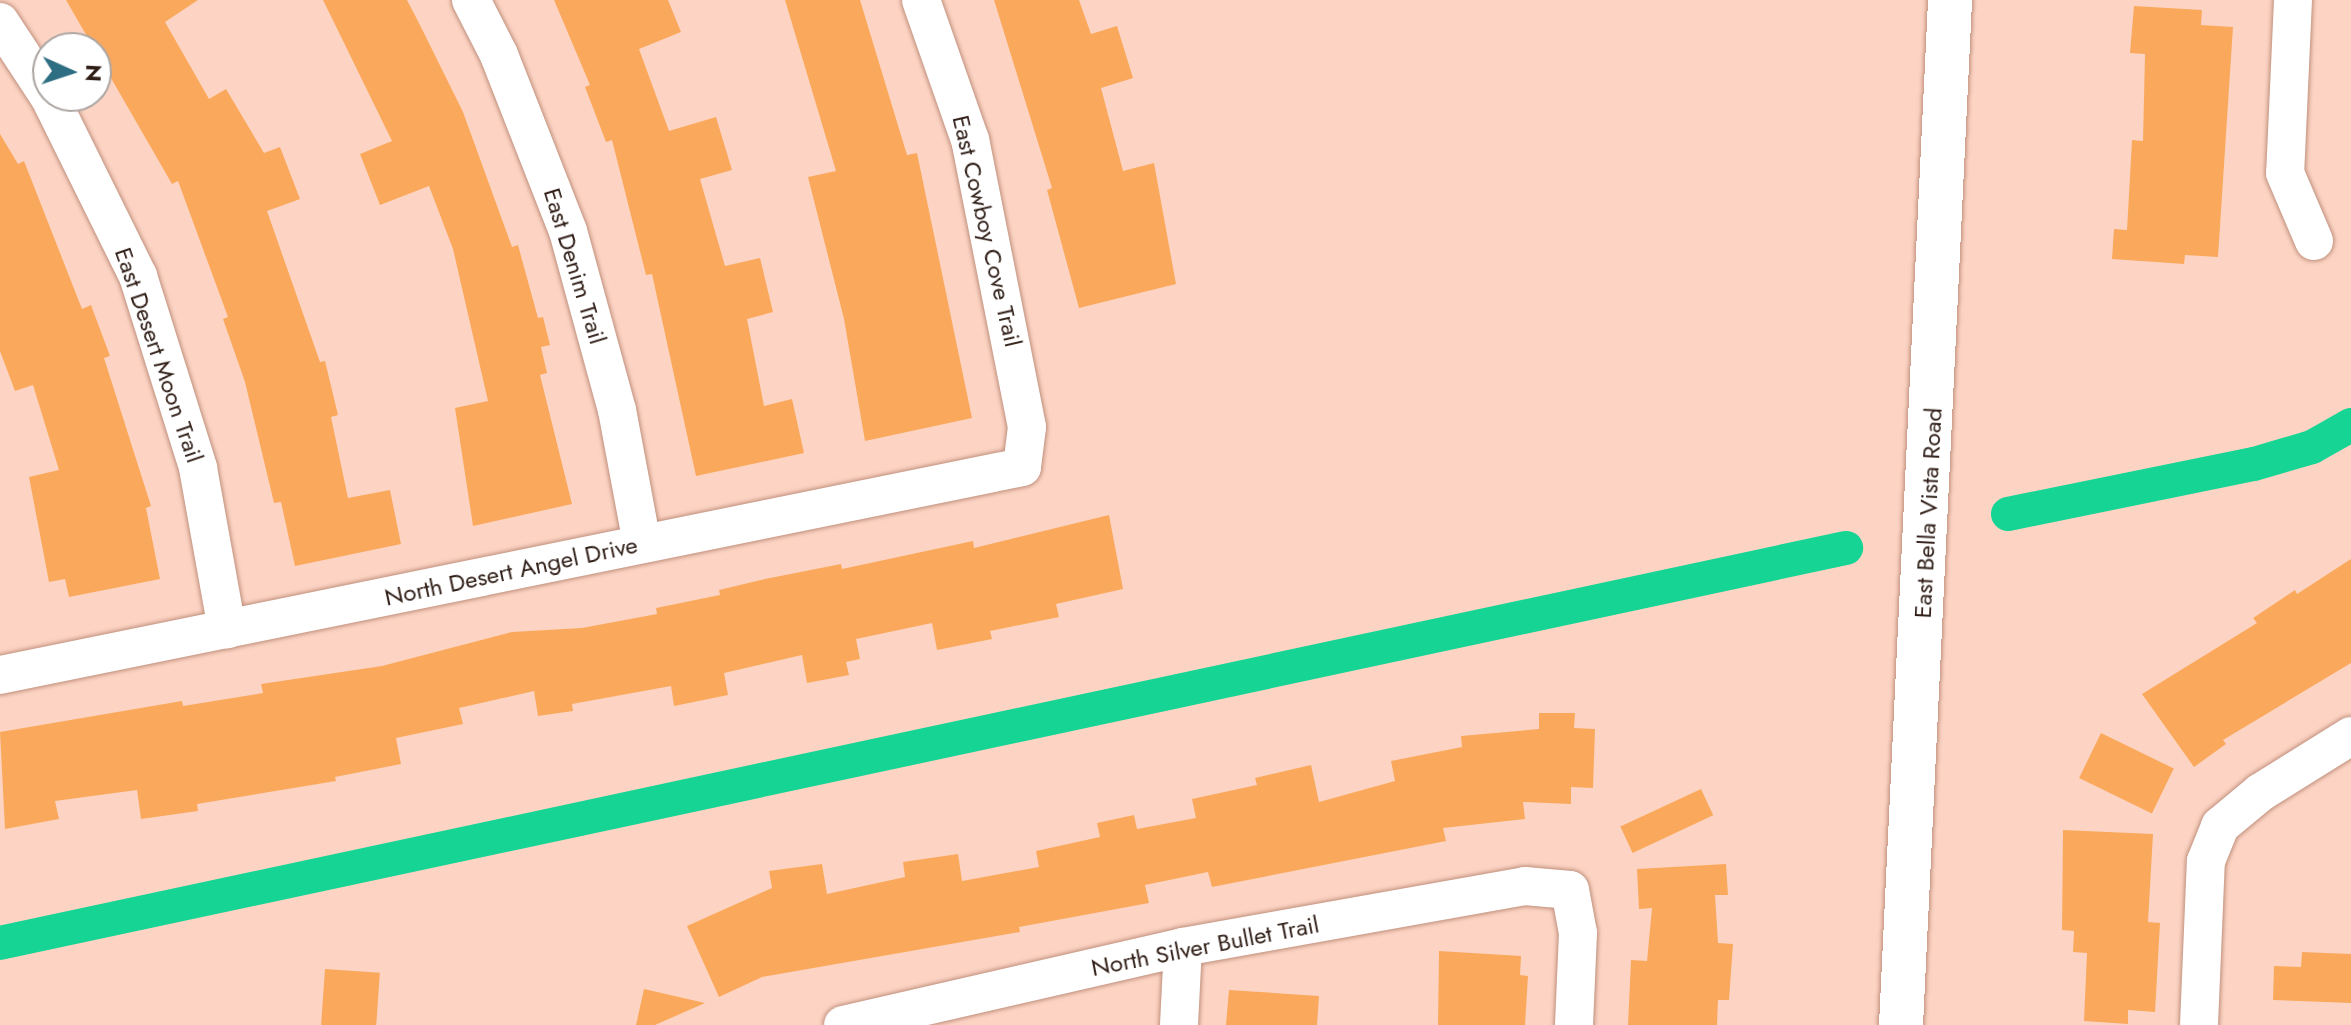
<!DOCTYPE html>
<style>
body{margin:0}
#map{position:relative;width:2351px;height:1025px;overflow:hidden;background:#fdd4c4;font-family:Jost,sans-serif}
div>[style]{position:absolute}
[style*='--x']{left:calc(var(--x)*1px);top:calc(var(--y)*1px);width:calc(var(--w)*1px);rotate:calc(var(--a)*1deg)}
.canal>*{height:34px;margin:-17px;padding:0 17px;transform-origin:17px;border-radius:17px;background:#16d594}
.building>*{inset:0;background:#faa95c;transform-origin:0 0}
.roads{filter:drop-shadow(0 0 2px #c0907d) drop-shadow(0 0 2px #c0907d)}
.minor>*{height:38px;margin:-19px;padding:0 19px;transform-origin:19px;border-radius:19px;background:#fff}
.tertiary>*{height:44px;margin:-22px;padding:0 22px;transform-origin:22px;border-radius:22px;background:#fff}
span{translate:-50% -50%;white-space:nowrap;text-align:center;line-height:1.15;-webkit-text-stroke:6px #fff;paint-order:stroke}
.street-label{font-size:24px;color:#2f1d16}
.north{position:absolute;left:32px;top:32px;width:80px;height:80px;box-sizing:border-box;background:#fff;border:2px solid #aca5a2;border-radius:50%;rotate:93deg;font-size:22px;font-weight:700;line-height:32px;text-align:center;color:#2f1d16}
.north::after{content:'';display:block;margin:auto;width:28px;height:36px;background:#2e6e82;clip-path:polygon(50% 0,100% 100%,50% 72%,0 100%)}
</style>
<div id="map">
<div class="canal">
<i style="--x:2008;--y:514;--w:251;--a:-11.5"></i>
<i style="--x:2254;--y:464;--w:60;--a:-16.3"></i>
<i style="--x:2312;--y:447;--w:45;--a:-29.4"></i>
<i style="--x:0;--y:943;--w:1888;--a:-12.08"></i>
</div>
<div class="building">
<i style="clip-path:polygon(66px 0,198px 0,165px 22px,209px 99px,226px 89px,264px 153px,280px 147px,300px 199px,267px 211px,320px 362px,325px 361px,338px 415px,331px 417px,348px 498px,390px 490px,401px 544px,295px 566px,281px 502px,274px 503px,245px 382px,223px 319px,228px 317px,178px 181px,172px 184px)"></i>
<i style="clip-path:polygon(323px 0,407px 0,420px 25px,463px 112px,512px 247px,518px 245px,538px 318px,543px 317px,550px 345px,541px 347px,547px 373px,540px 375px,572px 504px,473px 526px,455px 408px,488px 401px,453px 249px,429px 186px,380px 205px,360px 154px,392px 141px)"></i>
<i style="clip-path:polygon(554px 0,668px 0,681px 32px,639px 49px,669px 131px,716px 117px,732px 170px,700px 179px,725px 266px,760px 258px,773px 312px,747px 319px,764px 406px,792px 399px,804px 453px,696px 476px,652px 274px,646px 275px,612px 140px,606px 142px,585px 87px,590px 85px)"></i>
<i style="clip-path:polygon(785px 0,860px 0,907px 155px,917px 153px,972px 418px,865px 441px,844px 319px,808px 177px,836px 171px)"></i>
<i style="clip-path:polygon(994px 0,1079px 0,1091px 34px,1117px 26px,1133px 78px,1101px 88px,1123px 171px,1154px 163px,1176px 284px,1079px 308px,1047px 190px,1052px 188px)"></i>
<i style="clip-path:polygon(2134px 6px,2202px 10px,2201px 25px,2233px 27px,2218px 257px,2185px 255px,2184px 264px,2112px 259px,2114px 229px,2127px 230px,2132px 140px,2143px 141px,2145px 54px,2130px 53px)"></i>
<i style="clip-path:polygon(0 134px,18px 164px,24px 161px,82px 309px,91px 305px,110px 356px,104px 358px,151px 506px,146px 508px,160px 579px,69px 597px,65px 579px,49px 582px,29px 477px,59px 470px,33px 385px,15px 391px,0 351px)"></i>
<i style="clip-path:polygon(1109px 515px,1123px 589px,1056px 604px,1059px 617px,990px 631px,992px 639px,937px 650px,932px 623px,856px 639px,860px 659px,846px 662px,849px 675px,807px 683px,802px 655px,724px 673px,728px 695px,674px 706px,671px 686px,572px 704px,573px 711px,538px 716px,534px 691px,459px 708px,463px 724px,396px 738px,401px 764px,335px 777px,336px 781px,197px 804px,198px 811px,141px 819px,137px 790px,55px 801px,59px 819px,5px 829px,0 732px,182px 701px,183px 706px,263px 693px,261px 684px,382px 666px,512px 632px,582px 628px,657px 614px,656px 608px,720px 595px,719px 590px,765px 579px,841px 564px,842px 569px,973px 541px,974px 548px)"></i>
<i style="clip-path:polygon(2351px 559px,2351px 663px,2223px 740px,2226px 744px,2194px 767px,2142px 694px,2257px 623px,2253px 618px,2295px 590px,2297px 594px)"></i>
<i style="clip-path:polygon(1539px 713px,1575px 713px,1574px 728px,1595px 729px,1593px 788px,1571px 787px,1571px 804px,1523px 802px,1525px 819px,1443px 828px,1446px 841px,1212px 887px,1208px 872px,1145px 885px,1149px 903px,1019px 927px,1020px 932px,762px 977px,719px 997px,687px 926px,772px 888px,769px 871px,822px 864px,827px 894px,905px 877px,903px 862px,958px 854px,962px 881px,1039px 867px,1036px 851px,1100px 837px,1097px 823px,1134px 815px,1137px 829px,1196px 818px,1192px 799px,1257px 785px,1255px 778px,1311px 765px,1319px 802px,1395px 781px,1391px 761px,1462px 747px,1461px 736px,1539px 729px)"></i>
<i style="left:2101px;top:733px;width:81px;height:50px;rotate:26deg"></i>
<i style="left:1701px;top:789px;width:29px;height:89px;rotate:65deg"></i>
<i style="clip-path:polygon(2063px 830px,2153px 834px,2148px 922px,2160px 923px,2155px 1012px,2128px 1010px,2128px 1024px,2084px 1021px,2087px 953px,2073px 952px,2074px 931px,2062px 930px)"></i>
<i style="clip-path:polygon(1726px 864px,1728px 895px,1715px 895px,1718px 943px,1733px 944px,1729px 1000px,1718px 1000px,1717px 1025px,1628px 1025px,1631px 960px,1647px 961px,1652px 908px,1639px 909px,1637px 869px)"></i>
<i style="clip-path:polygon(1439px 951px,1521px 956px,1520px 975px,1528px 976px,1525px 1025px,1438px 1025px)"></i>
<i style="clip-path:polygon(2302px 952px,2351px 954px,2351px 1003px,2273px 1000px,2274px 966px,2301px 967px)"></i>
<i style="left:325px;top:969px;width:55px;height:56px;rotate:4deg"></i>
<i style="clip-path:polygon(644px 989px,705px 1003px,655px 1025px,636px 1025px)"></i>
<i style="clip-path:polygon(1229px 990px,1319px 996px,1317px 1025px,1226px 1025px)"></i>
</div>
<div class="roads">
<div class="minor">
<i style="--x:471;--y:0;--w:62;--a:63"></i>
<i style="--x:499;--y:55;--w:189;--a:68.6"></i>
<i style="--x:568;--y:231;--w:186;--a:74.7"></i>
<i style="--x:617;--y:410;--w:136;--a:79.4"></i>
<i style="--x:2293;--y:0;--w:173;--a:92.6"></i>
<i style="--x:2285;--y:173;--w:74;--a:66.9"></i>
<i style="--x:0;--y:22;--w:87;--a:56.7"></i>
<i style="--x:49;--y:96;--w:201;--a:63.7"></i>
<i style="--x:138;--y:276;--w:201;--a:72.6"></i>
<i style="--x:198;--y:468;--w:164;--a:79.8"></i>
<i style="--x:0;--y:675;--w:1043;--a:-11.5"></i>
<i style="--x:1022;--y:467;--w:40;--a:-82.9"></i>
<i style="--x:1027;--y:427;--w:293;--a:-101.2"></i>
<i style="--x:970;--y:140;--w:148;--a:-109.3"></i>
<i style="--x:843;--y:1025;--w:349;--a:-12.9"></i>
<i style="--x:1183;--y:947;--w:347;--a:-10.1"></i>
<i style="--x:1525;--y:886;--w:45;--a:5.1"></i>
<i style="--x:1570;--y:890;--w:44;--a:79.5"></i>
<i style="--x:1578;--y:933;--w:92;--a:92.5"></i>
<i style="--x:1179;--y:1025;--w:78;--a:-87.1"></i>
<i style="--x:2199;--y:1025;--w:164;--a:-87.6"></i>
<i style="--x:2206;--y:861;--w:38;--a:-68"></i>
<i style="--x:2220;--y:826;--w:53;--a:-39.7"></i>
<i style="--x:2261;--y:792;--w:106;--a:-31.9"></i>
</div>
<div class="tertiary">
<i style="--x:1901;--y:1025;--w:1026;--a:-87.26"></i>
</div>
</div>
<div class="street-label">
<span style="left:987px;top:231px;rotate:77deg">East Cowboy Cove Trail</span>
<span style="left:575px;top:266px;rotate:73deg">East Denim Trail</span>
<span style="left:159px;top:355px;rotate:71deg">East Desert Moon Trail</span>
<span style="left:1928px;top:513px;rotate:-87deg">East Bella Vista Road</span>
<span style="left:511px;top:571px;rotate:-12deg">North Desert Angel Drive</span>
<span style="left:1205px;top:946px;rotate:-11deg">North Silver Bullet Trail</span>
</div>
<div class="north">N</div>
</div>
